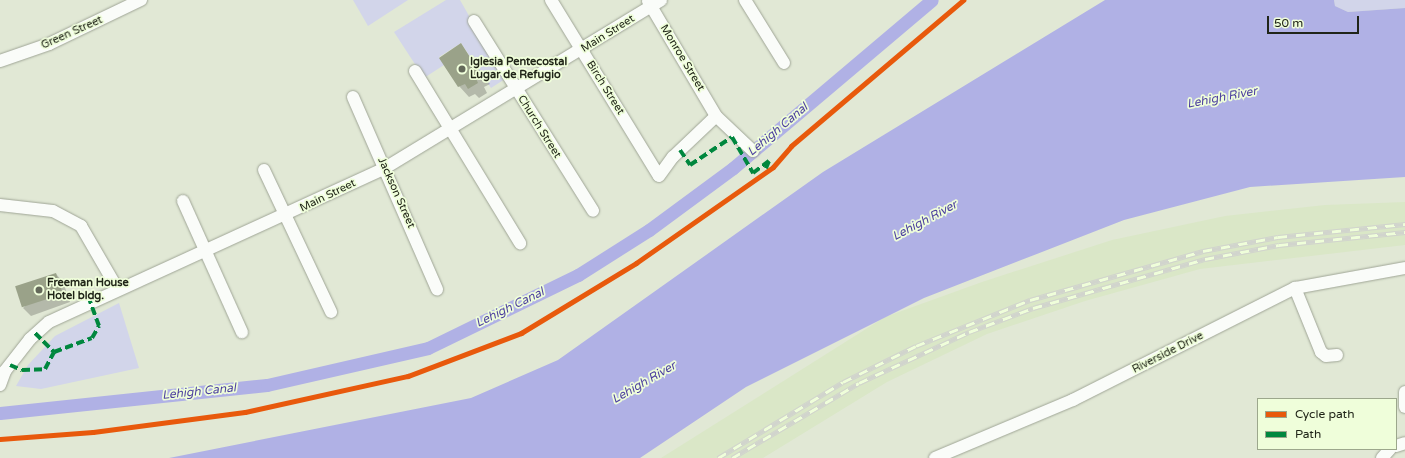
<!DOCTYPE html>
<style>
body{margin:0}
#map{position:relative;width:1405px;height:458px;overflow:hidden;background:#e1e8d5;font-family:"Varela Round",sans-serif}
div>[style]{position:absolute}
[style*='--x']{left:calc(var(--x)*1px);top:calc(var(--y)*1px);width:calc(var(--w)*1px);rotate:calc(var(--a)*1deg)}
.built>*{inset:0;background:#dae7c7}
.green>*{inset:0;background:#d2d5ea}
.water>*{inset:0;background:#b0b1e5}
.shadow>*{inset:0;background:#0003}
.canal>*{height:13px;margin:-6.5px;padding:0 6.5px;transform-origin:6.5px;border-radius:6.5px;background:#b0b1e5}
.building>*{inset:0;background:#9aa289;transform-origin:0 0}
.roads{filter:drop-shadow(0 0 1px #9fa596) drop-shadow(0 0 1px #9fa596)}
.minor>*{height:12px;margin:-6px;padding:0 6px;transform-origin:6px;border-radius:6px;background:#fafcf9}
.rail>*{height:4.5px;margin-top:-2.25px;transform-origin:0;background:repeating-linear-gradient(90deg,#effeda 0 9px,#d1d4cd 0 18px);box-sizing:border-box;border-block:1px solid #d1d4cd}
.quiet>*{height:4px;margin-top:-2px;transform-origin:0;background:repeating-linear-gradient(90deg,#00873e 0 8px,transparent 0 12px)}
.cycleway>*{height:5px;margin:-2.5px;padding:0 2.5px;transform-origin:2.5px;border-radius:2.5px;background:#e8590c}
.dots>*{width:11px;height:11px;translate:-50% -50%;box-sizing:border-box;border:2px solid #effeda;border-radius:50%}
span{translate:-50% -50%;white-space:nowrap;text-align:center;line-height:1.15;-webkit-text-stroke:3.5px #effeda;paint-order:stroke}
.street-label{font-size:11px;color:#202518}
.poi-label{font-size:11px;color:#202518;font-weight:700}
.left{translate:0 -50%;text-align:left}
.water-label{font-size:12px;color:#4c3f9f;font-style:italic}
.legend{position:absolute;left:1257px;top:398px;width:140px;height:52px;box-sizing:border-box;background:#effeda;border:1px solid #9ca78c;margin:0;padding:5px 7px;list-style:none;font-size:12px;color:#202518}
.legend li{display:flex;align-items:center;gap:8px;height:20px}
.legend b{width:20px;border:1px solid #9ca78c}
.scale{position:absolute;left:1267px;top:16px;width:92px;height:18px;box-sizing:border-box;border:2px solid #202518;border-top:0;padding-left:5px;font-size:12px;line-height:14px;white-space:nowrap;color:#202518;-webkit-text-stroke:3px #effeda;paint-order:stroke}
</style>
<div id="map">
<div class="built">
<i style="clip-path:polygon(1405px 202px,1405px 245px,1200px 269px,1085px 301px,987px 334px,887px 382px,763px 458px,661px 458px,885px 317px,982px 282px,1112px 240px,1225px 216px,1325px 205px)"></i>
</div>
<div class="green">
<i style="clip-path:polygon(353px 0,408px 0,368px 26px)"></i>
<i style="clip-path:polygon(446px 0,460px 0,505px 79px,491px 88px,461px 43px,439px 57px,444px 65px,424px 78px,394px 32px)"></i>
<i style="clip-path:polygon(1334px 0,1405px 0,1405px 8px,1348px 12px,1335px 6px)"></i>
<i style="clip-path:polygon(119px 303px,139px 368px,41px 389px,16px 386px,28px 365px,55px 336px)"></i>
</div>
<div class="water">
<i style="clip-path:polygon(1105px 0,1334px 0,1335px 6px,1348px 12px,1405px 8px,1405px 177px,1250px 187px,1124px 220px,924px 298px,746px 387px,640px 458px,169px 458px,471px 398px,558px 360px,823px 172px)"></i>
</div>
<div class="shadow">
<i style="clip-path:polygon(461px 45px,490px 84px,484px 87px,487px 93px,479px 98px,475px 94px,469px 97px,459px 86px)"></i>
<i style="clip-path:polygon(56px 274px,63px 282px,70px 302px,31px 316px,23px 308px)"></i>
</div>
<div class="canal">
<i style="--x:0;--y:413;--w:268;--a:-6"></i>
<i style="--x:267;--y:385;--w:165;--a:-12.9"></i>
<i style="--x:428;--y:348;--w:167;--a:-26"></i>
<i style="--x:578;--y:275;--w:84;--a:-32.4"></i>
<i style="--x:649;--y:230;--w:104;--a:-36.4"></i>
<i style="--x:733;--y:168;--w:260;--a:-40.2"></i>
</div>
<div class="building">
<i style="clip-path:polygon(461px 43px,480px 73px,475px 76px,478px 83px,468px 89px,465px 84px,458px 87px,439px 58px)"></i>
<i style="left:56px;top:273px;width:22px;height:43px;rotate:72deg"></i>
</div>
<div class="roads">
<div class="minor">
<i style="--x:551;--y:0;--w:206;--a:58.5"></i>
<i style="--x:659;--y:176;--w:24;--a:-54"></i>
<i style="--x:673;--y:157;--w:59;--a:-43.6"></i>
<i style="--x:745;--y:0;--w:74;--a:58.2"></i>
<i style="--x:648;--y:1;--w:134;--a:59.4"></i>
<i style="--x:716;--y:116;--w:51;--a:43.4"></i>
<i style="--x:474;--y:21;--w:224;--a:57.9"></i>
<i style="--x:0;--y:61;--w:52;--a:-19.1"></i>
<i style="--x:49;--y:44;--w:102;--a:-25.6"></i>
<i style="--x:415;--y:71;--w:202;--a:58.6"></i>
<i style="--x:353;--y:97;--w:210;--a:66.4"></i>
<i style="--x:264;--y:170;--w:157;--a:64.7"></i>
<i style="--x:183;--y:201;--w:144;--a:65.8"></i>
<i style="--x:0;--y:205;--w:53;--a:6.5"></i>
<i style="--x:53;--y:211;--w:32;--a:28"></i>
<i style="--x:81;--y:226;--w:72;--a:59.9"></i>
<i style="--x:1295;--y:288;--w:69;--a:67.9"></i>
<i style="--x:1321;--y:352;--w:6;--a:39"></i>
<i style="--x:1326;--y:356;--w:11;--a:-5"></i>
<i style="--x:0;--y:385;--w:15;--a:-70"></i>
<i style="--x:5;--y:371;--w:41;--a:-52"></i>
<i style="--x:30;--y:339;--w:25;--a:-42"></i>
<i style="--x:49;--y:322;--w:370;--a:-24.6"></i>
<i style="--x:385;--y:168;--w:323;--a:-31.3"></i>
<i style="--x:1405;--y:392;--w:15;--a:90"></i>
<i style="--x:1396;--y:446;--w:9;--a:-18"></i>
<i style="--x:935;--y:458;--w:150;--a:-22.8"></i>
<i style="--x:1073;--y:400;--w:249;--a:-26.8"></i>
<i style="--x:1295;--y:288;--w:112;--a:-10.3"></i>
<i style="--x:1382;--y:458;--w:12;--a:-48"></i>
</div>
</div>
<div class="rail">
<i style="--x:718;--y:458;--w:146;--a:-31.3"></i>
<i style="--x:843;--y:382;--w:81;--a:-26.3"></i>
<i style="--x:916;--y:346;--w:123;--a:-22"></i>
<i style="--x:1030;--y:300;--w:180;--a:-15.8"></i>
<i style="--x:1203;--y:251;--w:76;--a:-10.6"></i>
<i style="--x:1278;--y:237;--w:128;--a:-5.8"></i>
<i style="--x:732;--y:458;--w:147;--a:-30.6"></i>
<i style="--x:859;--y:383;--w:121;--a:-24.9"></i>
<i style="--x:969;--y:332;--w:68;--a:-20.6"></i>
<i style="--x:1033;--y:308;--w:179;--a:-15.9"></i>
<i style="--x:1205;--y:259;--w:75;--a:-10.7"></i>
<i style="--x:1279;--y:245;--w:127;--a:-5.9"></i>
</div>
<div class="quiet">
<i style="--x:680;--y:150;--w:18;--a:56"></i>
<i style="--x:690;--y:165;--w:50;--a:-33.7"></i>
<i style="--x:732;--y:137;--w:42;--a:59.7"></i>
<i style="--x:753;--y:173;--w:20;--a:-37"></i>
<i style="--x:769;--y:161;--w:8;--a:113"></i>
<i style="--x:35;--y:333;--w:27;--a:45"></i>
<i style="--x:54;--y:352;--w:40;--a:-20.2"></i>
<i style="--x:92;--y:338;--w:14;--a:-60"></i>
<i style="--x:99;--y:326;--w:27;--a:-110"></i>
<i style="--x:10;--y:365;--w:13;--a:23"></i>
<i style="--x:22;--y:370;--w:23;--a:-2"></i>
<i style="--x:45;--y:369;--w:19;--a:-62"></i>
</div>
<div class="cycleway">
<i style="--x:0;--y:439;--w:93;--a:-4.3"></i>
<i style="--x:93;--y:432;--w:153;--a:-7.5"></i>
<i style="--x:245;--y:412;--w:167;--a:-12.5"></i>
<i style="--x:408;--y:376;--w:121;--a:-20.8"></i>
<i style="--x:521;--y:333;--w:135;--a:-31.3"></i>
<i style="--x:636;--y:263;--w:167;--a:-35"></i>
<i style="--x:773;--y:167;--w:28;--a:-49"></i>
<i style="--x:791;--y:146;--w:226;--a:-40.3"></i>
</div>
<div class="dots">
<i style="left:462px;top:69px;background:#64695a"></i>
<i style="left:39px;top:290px;background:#64695a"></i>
</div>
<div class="street-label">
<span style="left:72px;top:33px;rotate:-24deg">Green Street</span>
<span style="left:608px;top:34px;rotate:-32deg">Main Street</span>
<span style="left:682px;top:58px;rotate:59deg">Monroe Street</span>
<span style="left:605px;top:88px;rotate:58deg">Birch Street</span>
<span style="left:539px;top:127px;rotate:58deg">Church Street</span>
<span style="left:396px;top:193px;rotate:66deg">Jackson Street</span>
<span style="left:328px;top:196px;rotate:-26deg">Main Street</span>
<span style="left:1168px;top:353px;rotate:-27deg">Riverside Drive</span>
</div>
<div class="poi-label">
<span class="left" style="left:470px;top:69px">Iglesia Pentecostal<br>Lugar de Refugio</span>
<span class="left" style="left:47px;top:290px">Freeman House<br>Hotel bldg.</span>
</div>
<div class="water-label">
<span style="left:1222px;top:98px;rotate:-11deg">Lehigh River</span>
<span style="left:778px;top:130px;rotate:-40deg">Lehigh Canal</span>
<span style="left:925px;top:221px;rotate:-28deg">Lehigh River</span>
<span style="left:510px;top:308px;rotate:-26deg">Lehigh Canal</span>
<span style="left:644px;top:383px;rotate:-30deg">Lehigh River</span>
<span style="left:199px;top:392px;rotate:-6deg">Lehigh Canal</span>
</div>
<ul class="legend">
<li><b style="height:5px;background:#e8590c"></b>Cycle path</li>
<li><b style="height:5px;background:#00873e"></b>Path</li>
</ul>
<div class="scale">50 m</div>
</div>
